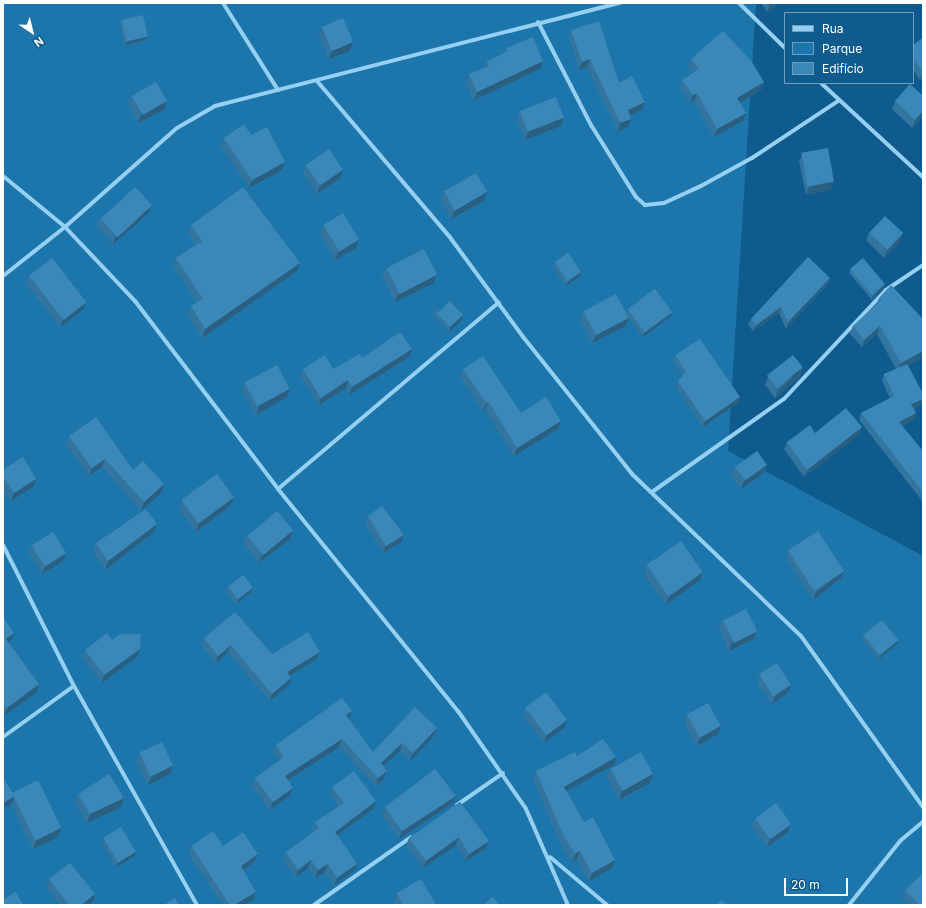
<!DOCTYPE html>
<meta charset="utf-8">
<style>
body{margin:0}
#map{position:relative;width:926px;height:908px;overflow:hidden;background:#0f5b8d;font-family:Inter,sans-serif}
div>[style]{position:absolute}
[style*='--x']{left:calc(var(--x)*1px);top:calc(var(--y)*1px);width:calc(var(--w)*1px);rotate:calc(var(--a)*1deg)}
.green>*{inset:0;background:#1d76ab}
.street>*{height:4px;margin:-2px;padding:0 2px;transform-origin:2px;border-radius:2px;background:#95d0f3}
.wall>*{inset:0;background:#33759e}
.shaded-wall>*{inset:0;background:#295f81}
.building>*{inset:0;background:#3b88b8;transform-origin:0 0}
span{translate:-50% -50%;white-space:nowrap;text-align:center;line-height:1.15;-webkit-text-stroke:4px #0f5b8d;paint-order:stroke}
.frame{position:absolute;inset:0;border:4px solid #fff;pointer-events:none}
.legend{position:absolute;left:784px;top:12px;width:130px;height:72px;box-sizing:border-box;background:#0f5b8d;border:1px solid #6f9dbb;margin:0;padding:5px 7px;list-style:none;font-size:12px;color:#fff}
.legend li{display:flex;align-items:center;gap:8px;height:20px}
.legend b{width:20px;border:1px solid #6f9dbb}
.north{position:absolute;left:12px;top:12px;width:40px;height:40px;-webkit-text-stroke:3px #0f5b8d;paint-order:stroke;rotate:145deg;font-size:11px;font-weight:700;line-height:16px;text-align:center;color:#fff}
.north::after{content:'';display:block;margin:auto;width:14px;height:18px;background:#fff;clip-path:polygon(50% 0,100% 100%,50% 72%,0 100%)}
.scale{position:absolute;left:784px;top:878px;width:64px;height:18px;box-sizing:border-box;border:2px solid #fff;border-top:0;padding-left:5px;font-size:12px;line-height:14px;white-space:nowrap;color:#fff;-webkit-text-stroke:3px #0f5b8d;paint-order:stroke}
</style>
<div id="map">
<div class="green">
<i style="clip-path:polygon(3px 3px,756px 3px,728px 451px,923px 556px,923px 905px,3px 905px)"></i>
</div>
<div class="street">
<i style="--x:223;--y:3;--w:103;--a:57.7"></i>
<i style="--x:739;--y:3;--w:64;--a:44.4"></i>
<i style="--x:538;--y:22;--w:116;--a:62.8"></i>
<i style="--x:591;--y:125;--w:85;--a:58"></i>
<i style="--x:636;--y:197;--w:12;--a:42"></i>
<i style="--x:645;--y:205;--w:19;--a:-6"></i>
<i style="--x:664;--y:203;--w:41;--a:-24.7"></i>
<i style="--x:701;--y:186;--w:58;--a:-28.8"></i>
<i style="--x:752;--y:158;--w:103;--a:-33.5"></i>
<i style="--x:317;--y:81;--w:204;--a:49.6"></i>
<i style="--x:449;--y:236;--w:127;--a:53.7"></i>
<i style="--x:524;--y:338;--w:174;--a:51.5"></i>
<i style="--x:632;--y:474;--w:234;--a:43.8"></i>
<i style="--x:801;--y:636;--w:210;--a:54.5"></i>
<i style="--x:821;--y:83;--w:139;--a:42.7"></i>
<i style="--x:3;--y:176;--w:80;--a:39.4"></i>
<i style="--x:65;--y:227;--w:102;--a:46.6"></i>
<i style="--x:135;--y:301;--w:236;--a:52.7"></i>
<i style="--x:278;--y:489;--w:286;--a:51"></i>
<i style="--x:458;--y:711;--w:119;--a:55.2"></i>
<i style="--x:526;--y:809;--w:105;--a:66.4"></i>
<i style="--x:3;--y:276;--w:79;--a:-38.3"></i>
<i style="--x:65;--y:227;--w:149;--a:-41.5"></i>
<i style="--x:177;--y:128;--w:44;--a:-30.1"></i>
<i style="--x:215;--y:106;--w:418;--a:-14.3"></i>
<i style="--x:278;--y:489;--w:289;--a:-40.2"></i>
<i style="--x:652;--y:492;--w:161;--a:-35.2"></i>
<i style="--x:784;--y:399;--w:149;--a:-46.9"></i>
<i style="--x:886;--y:290;--w:45;--a:-34"></i>
<i style="--x:3;--y:545;--w:158;--a:63.3"></i>
<i style="--x:74;--y:686;--w:251;--a:60.7"></i>
<i style="--x:3;--y:737;--w:87;--a:-35.7"></i>
<i style="--x:457;--y:805;--w:56;--a:-34.8"></i>
<i style="--x:550;--y:857;--w:75;--a:40.1"></i>
<i style="--x:314;--y:905;--w:118;--a:-35"></i>
<i style="--x:849;--y:905;--w:82;--a:-51.4"></i>
<i style="--x:900;--y:841;--w:30;--a:-40"></i>
</div>
<div class="wall">
<i style="clip-path:polygon(761px 3px,779px 3px,767px 12px)"></i>
<i style="clip-path:polygon(122px 20px,146px 40px,125px 45px,120px 24px)"></i>
<i style="clip-path:polygon(322px 27px,350px 51px,329px 59px,319px 35px)"></i>
<i style="clip-path:polygon(571px 30px,619px 83px,642px 110px,630px 115px,628px 127px,618px 131px,587px 67px,579px 70px,569px 38px)"></i>
<i style="clip-path:polygon(923px 38px,923px 79px,920px 80px,913px 70px,913px 45px)"></i>
<i style="clip-path:polygon(507px 48px,540px 69px,474px 100px,466px 82px,469px 74px,484px 68px,487px 61px,505px 53px)"></i>
<i style="clip-path:polygon(691px 59px,764px 82px,761px 90px,740px 102px,746px 113px,743px 121px,714px 137px,694px 101px,690px 103px,680px 88px,682px 80px,693px 73px,688px 67px)"></i>
<i style="clip-path:polygon(131px 95px,164px 110px,138px 123px,128px 103px)"></i>
<i style="clip-path:polygon(895px 101px,923px 116px,912px 128px,892px 109px)"></i>
<i style="clip-path:polygon(520px 111px,564px 118px,561px 126px,525px 140px,517px 119px)"></i>
<i style="clip-path:polygon(251px 135px,282px 170px,249px 188px,221px 146px,224px 138px)"></i>
<i style="clip-path:polygon(802px 154px,831px 190px,806px 195px,799px 162px)"></i>
<i style="clip-path:polygon(306px 165px,343px 170px,340px 178px,317px 194px,303px 173px)"></i>
<i style="clip-path:polygon(444px 191px,484px 201px,451px 219px,441px 200px)"></i>
<i style="clip-path:polygon(149px 213px,113px 244px,97px 226px,100px 218px)"></i>
<i style="clip-path:polygon(191px 225px,297px 271px,202px 338px,188px 314px,191px 306px,197px 302px,173px 266px,176px 258px,196px 245px,188px 233px)"></i>
<i style="clip-path:polygon(323px 225px,356px 248px,335px 260px,320px 234px)"></i>
<i style="clip-path:polygon(869px 232px,900px 242px,884px 258px,866px 240px)"></i>
<i style="clip-path:polygon(555px 263px,580px 276px,566px 286px,553px 267px)"></i>
<i style="clip-path:polygon(386px 268px,434px 283px,395px 302px,382px 276px)"></i>
<i style="clip-path:polygon(850px 269px,885px 284px,883px 288px,872px 300px,849px 273px)"></i>
<i style="clip-path:polygon(29px 275px,83px 310px,60px 327px,26px 284px)"></i>
<i style="clip-path:polygon(828px 284px,786px 329px,779px 313px,753px 331px,748px 325px,751px 319px)"></i>
<i style="clip-path:polygon(879px 298px,923px 357px,908px 365px,923px 394px,923px 403px,922px 404px,914px 409px,914px 420px,902px 426px,923px 451px,923px 502px,859px 420px,861px 413px,890px 398px,882px 381px,884px 374px,896px 369px,877px 334px,862px 347px,850px 334px,853px 326px,877px 304px)"></i>
<i style="clip-path:polygon(627px 309px,670px 317px,643px 337px,629px 318px,626px 326px,592px 343px,580px 319px,583px 311px,626px 312px)"></i>
<i style="clip-path:polygon(435px 311px,463px 315px,462px 320px,449px 332px,433px 315px)"></i>
<i style="clip-path:polygon(675px 355px,738px 403px,703px 427px,676px 387px,678px 381px,683px 376px,673px 361px)"></i>
<i style="clip-path:polygon(409px 357px,349px 395px,346px 388px,319px 405px,300px 376px,303px 369px,333px 369px,362px 358px)"></i>
<i style="clip-path:polygon(463px 369px,521px 413px,558px 429px,514px 456px,485px 410px,483px 411px,460px 377px)"></i>
<i style="clip-path:polygon(768px 377px,800px 377px,775px 398px,765px 385px)"></i>
<i style="clip-path:polygon(245px 383px,290px 389px,287px 397px,256px 415px,242px 391px)"></i>
<i style="clip-path:polygon(862px 427px,860px 434px,804px 477px,784px 449px,787px 442px,815px 433px)"></i>
<i style="clip-path:polygon(69px 436px,133px 470px,164px 484px,161px 493px,141px 511px,102px 467px,89px 476px,66px 444px)"></i>
<i style="clip-path:polygon(734px 466px,764px 473px,741px 489px,731px 475px)"></i>
<i style="clip-path:polygon(3px 470px,33px 487px,11px 501px,3px 489px)"></i>
<i style="clip-path:polygon(234px 497px,231px 505px,196px 532px,179px 509px,182px 501px)"></i>
<i style="clip-path:polygon(368px 516px,401px 542px,383px 553px,365px 523px)"></i>
<i style="clip-path:polygon(157px 524px,154px 532px,105px 570px,93px 552px,96px 543px)"></i>
<i style="clip-path:polygon(293px 530px,290px 539px,259px 563px,243px 543px,246px 535px)"></i>
<i style="clip-path:polygon(32px 545px,63px 561px,42px 574px,29px 553px)"></i>
<i style="clip-path:polygon(788px 551px,841px 578px,813px 600px,786px 558px)"></i>
<i style="clip-path:polygon(647px 566px,703px 572px,700px 580px,666px 605px,644px 575px)"></i>
<i style="clip-path:polygon(227px 586px,253px 588px,251px 592px,236px 604px,225px 590px)"></i>
<i style="clip-path:polygon(3px 617px,11px 641px,8px 643px,39px 684px,37px 692px,4px 716px,3px 715px)"></i>
<i style="clip-path:polygon(722px 620px,754px 639px,729px 651px,719px 628px)"></i>
<i style="clip-path:polygon(863px 635px,898px 640px,896px 645px,879px 659px,862px 639px)"></i>
<i style="clip-path:polygon(204px 638px,272px 654px,320px 652px,317px 659px,290px 676px,289px 685px,270px 701px,228px 652px,216px 663px,201px 645px)"></i>
<i style="clip-path:polygon(112px 640px,137px 657px,102px 683px,82px 658px,85px 650px)"></i>
<i style="clip-path:polygon(760px 675px,791px 685px,788px 693px,772px 704px,757px 683px)"></i>
<i style="clip-path:polygon(526px 708px,564px 728px,544px 743px,523px 716px)"></i>
<i style="clip-path:polygon(352px 711px,349px 719px,373px 752px,437px 728px,434px 736px,410px 761px,400px 751px,383px 766px,387px 771px,384px 779px,376px 786px,339px 747px,288px 780px,293px 788px,290px 795px,270px 810px,252px 786px,255px 778px,279px 761px,273px 752px,276px 745px)"></i>
<i style="clip-path:polygon(687px 715px,721px 726px,718px 734px,697px 746px,684px 723px)"></i>
<i style="clip-path:polygon(139px 753px,173px 766px,170px 774px,148px 785px,136px 761px)"></i>
<i style="clip-path:polygon(577px 756px,614px 765px,566px 791px,584px 822px,612px 868px,589px 881px,577px 859px,572px 862px,560px 843px,533px 778px,536px 771px)"></i>
<i style="clip-path:polygon(610px 769px,650px 783px,619px 800px,607px 777px)"></i>
<i style="clip-path:polygon(332px 787px,373px 809px,337px 835px,357px 864px,354px 871px,334px 885px,325px 872px,315px 878px,308px 868px,296px 877px,283px 860px,286px 852px,314px 831px,312px 829px,315px 822px,339px 806px,330px 794px)"></i>
<i style="clip-path:polygon(78px 794px,124px 798px,121px 807px,87px 823px,75px 802px)"></i>
<i style="clip-path:polygon(456px 796px,453px 803px,399px 839px,382px 815px,385px 807px)"></i>
<i style="clip-path:polygon(15px 797px,61px 828px,58px 837px,33px 849px,12px 805px)"></i>
<i style="clip-path:polygon(460px 802px,489px 841px,486px 848px,466px 861px,456px 845px,423px 868px,406px 845px,409px 838px)"></i>
<i style="clip-path:polygon(755px 818px,788px 832px,767px 847px,752px 826px)"></i>
<i style="clip-path:polygon(104px 840px,135px 856px,116px 867px,102px 844px)"></i>
<i style="clip-path:polygon(191px 846px,223px 846px,255px 861px,243px 870px,256px 892px,253px 900px,244px 905px,223px 905px,188px 853px)"></i>
<i style="clip-path:polygon(49px 879px,95px 894px,92px 903px,89px 905px,60px 905px,46px 887px)"></i>
<i style="clip-path:polygon(905px 890px,923px 905px,908px 905px,902px 898px)"></i>
<i style="clip-path:polygon(397px 893px,436px 905px,396px 905px,394px 902px)"></i>
</div>
<div class="shaded-wall">
<i style="clip-path:polygon(770px 3px,779px 3px,767px 12px)"></i>
<i style="clip-path:polygon(148px 36px,146px 40px,125px 45px,127px 41px)"></i>
<i style="clip-path:polygon(353px 42px,350px 51px,329px 59px,332px 51px)"></i>
<i style="clip-path:polygon(590px 59px,587px 67px,579px 70px,582px 62px)"></i>
<i style="clip-path:polygon(543px 61px,540px 69px,474px 100px,477px 92px)"></i>
<i style="clip-path:polygon(923px 73px,923px 79px,920px 80px)"></i>
<i style="clip-path:polygon(764px 82px,761px 90px,734px 106px,737px 98px)"></i>
<i style="clip-path:polygon(697px 93px,694px 101px,690px 103px,693px 95px)"></i>
<i style="clip-path:polygon(167px 101px,164px 110px,138px 123px,141px 115px)"></i>
<i style="clip-path:polygon(645px 102px,642px 110px,625px 118px,628px 110px)"></i>
<i style="clip-path:polygon(923px 111px,923px 116px,912px 128px,915px 120px)"></i>
<i style="clip-path:polygon(746px 113px,743px 121px,714px 137px,717px 129px)"></i>
<i style="clip-path:polygon(564px 118px,561px 126px,525px 140px,528px 132px)"></i>
<i style="clip-path:polygon(631px 119px,628px 127px,618px 131px,620px 123px)"></i>
<i style="clip-path:polygon(285px 162px,282px 170px,249px 188px,252px 180px)"></i>
<i style="clip-path:polygon(343px 170px,340px 178px,317px 194px,320px 185px)"></i>
<i style="clip-path:polygon(834px 181px,831px 190px,806px 195px,809px 187px)"></i>
<i style="clip-path:polygon(487px 192px,484px 201px,451px 219px,454px 211px)"></i>
<i style="clip-path:polygon(152px 205px,149px 213px,113px 244px,116px 236px)"></i>
<i style="clip-path:polygon(903px 233px,900px 242px,884px 258px,887px 250px)"></i>
<i style="clip-path:polygon(359px 240px,356px 248px,335px 260px,338px 252px)"></i>
<i style="clip-path:polygon(300px 263px,297px 271px,202px 338px,205px 329px)"></i>
<i style="clip-path:polygon(581px 272px,580px 276px,566px 286px,568px 282px)"></i>
<i style="clip-path:polygon(437px 275px,434px 283px,395px 302px,398px 294px)"></i>
<i style="clip-path:polygon(830px 278px,828px 284px,786px 329px,788px 322px)"></i>
<i style="clip-path:polygon(885px 284px,883px 288px,872px 300px,873px 296px)"></i>
<i style="clip-path:polygon(86px 302px,83px 310px,60px 327px,63px 319px)"></i>
<i style="clip-path:polygon(781px 307px,779px 313px,753px 331px,756px 325px)"></i>
<i style="clip-path:polygon(672px 312px,670px 317px,643px 337px,644px 333px)"></i>
<i style="clip-path:polygon(463px 315px,462px 320px,449px 332px,450px 327px)"></i>
<i style="clip-path:polygon(629px 318px,626px 326px,592px 343px,596px 335px)"></i>
<i style="clip-path:polygon(880px 326px,877px 334px,862px 347px,864px 340px)"></i>
<i style="clip-path:polygon(412px 349px,409px 357px,349px 395px,352px 387px)"></i>
<i style="clip-path:polygon(923px 351px,923px 357px,898px 371px,901px 363px)"></i>
<i style="clip-path:polygon(803px 368px,800px 377px,775px 398px,778px 390px)"></i>
<i style="clip-path:polygon(348px 380px,346px 388px,319px 405px,321px 398px)"></i>
<i style="clip-path:polygon(290px 389px,287px 397px,256px 415px,259px 406px)"></i>
<i style="clip-path:polygon(740px 397px,738px 403px,703px 427px,705px 421px)"></i>
<i style="clip-path:polygon(923px 399px,922px 404px,909px 411px,911px 404px)"></i>
<i style="clip-path:polygon(488px 401px,485px 410px,483px 411px,486px 403px)"></i>
<i style="clip-path:polygon(916px 413px,914px 420px,897px 429px,899px 422px)"></i>
<i style="clip-path:polygon(561px 421px,558px 429px,514px 456px,517px 448px)"></i>
<i style="clip-path:polygon(862px 427px,860px 434px,804px 477px,807px 470px)"></i>
<i style="clip-path:polygon(105px 459px,102px 467px,89px 476px,92px 468px)"></i>
<i style="clip-path:polygon(767px 465px,764px 473px,741px 489px,744px 481px)"></i>
<i style="clip-path:polygon(36px 479px,33px 487px,11px 501px,14px 493px)"></i>
<i style="clip-path:polygon(164px 484px,161px 493px,141px 511px,144px 502px)"></i>
<i style="clip-path:polygon(234px 497px,231px 505px,196px 532px,199px 523px)"></i>
<i style="clip-path:polygon(157px 524px,154px 532px,105px 570px,108px 561px)"></i>
<i style="clip-path:polygon(293px 530px,290px 539px,259px 563px,262px 555px)"></i>
<i style="clip-path:polygon(404px 535px,401px 542px,383px 553px,386px 546px)"></i>
<i style="clip-path:polygon(66px 553px,63px 561px,42px 574px,45px 566px)"></i>
<i style="clip-path:polygon(844px 571px,841px 578px,813px 600px,816px 592px)"></i>
<i style="clip-path:polygon(703px 572px,700px 580px,666px 605px,669px 597px)"></i>
<i style="clip-path:polygon(253px 588px,251px 592px,236px 604px,238px 600px)"></i>
<i style="clip-path:polygon(757px 631px,754px 639px,729px 651px,732px 642px)"></i>
<i style="clip-path:polygon(14px 633px,11px 641px,3px 647px,6px 639px)"></i>
<i style="clip-path:polygon(898px 640px,896px 645px,879px 659px,880px 655px)"></i>
<i style="clip-path:polygon(231px 645px,228px 652px,216px 663px,218px 656px)"></i>
<i style="clip-path:polygon(140px 649px,137px 657px,102px 683px,104px 675px)"></i>
<i style="clip-path:polygon(320px 652px,317px 659px,284px 679px,287px 672px)"></i>
<i style="clip-path:polygon(291px 678px,289px 685px,270px 701px,272px 694px)"></i>
<i style="clip-path:polygon(39px 684px,37px 692px,4px 716px,7px 708px)"></i>
<i style="clip-path:polygon(791px 685px,788px 693px,772px 704px,775px 696px)"></i>
<i style="clip-path:polygon(352px 711px,349px 719px,343px 723px,346px 715px)"></i>
<i style="clip-path:polygon(567px 720px,564px 728px,544px 743px,547px 735px)"></i>
<i style="clip-path:polygon(721px 726px,718px 734px,697px 746px,700px 738px)"></i>
<i style="clip-path:polygon(437px 728px,434px 736px,410px 761px,413px 753px)"></i>
<i style="clip-path:polygon(342px 739px,339px 747px,282px 784px,285px 776px)"></i>
<i style="clip-path:polygon(402px 743px,400px 751px,378px 771px,381px 763px)"></i>
<i style="clip-path:polygon(616px 757px,614px 765px,561px 794px,564px 787px)"></i>
<i style="clip-path:polygon(173px 766px,170px 774px,148px 785px,151px 777px)"></i>
<i style="clip-path:polygon(387px 771px,384px 779px,376px 786px,378px 778px)"></i>
<i style="clip-path:polygon(653px 774px,650px 783px,619px 800px,622px 791px)"></i>
<i style="clip-path:polygon(293px 788px,290px 795px,270px 810px,273px 802px)"></i>
<i style="clip-path:polygon(15px 796px,12px 803px,3px 809px,3px 803px)"></i>
<i style="clip-path:polygon(456px 796px,453px 803px,399px 839px,402px 831px)"></i>
<i style="clip-path:polygon(124px 798px,121px 807px,87px 823px,90px 814px)"></i>
<i style="clip-path:polygon(376px 801px,373px 809px,332px 839px,335px 832px)"></i>
<i style="clip-path:polygon(791px 824px,788px 832px,767px 847px,770px 839px)"></i>
<i style="clip-path:polygon(61px 828px,58px 837px,33px 849px,36px 841px)"></i>
<i style="clip-path:polygon(459px 837px,456px 845px,423px 868px,426px 861px)"></i>
<i style="clip-path:polygon(489px 841px,486px 848px,466px 861px,469px 854px)"></i>
<i style="clip-path:polygon(580px 851px,577px 859px,572px 862px,575px 854px)"></i>
<i style="clip-path:polygon(136px 852px,135px 856px,116px 867px,117px 863px)"></i>
<i style="clip-path:polygon(258px 854px,255px 861px,238px 874px,241px 866px)"></i>
<i style="clip-path:polygon(311px 860px,308px 868px,296px 877px,298px 870px)"></i>
<i style="clip-path:polygon(615px 860px,612px 868px,589px 881px,592px 873px)"></i>
<i style="clip-path:polygon(328px 864px,325px 872px,315px 878px,318px 870px)"></i>
<i style="clip-path:polygon(357px 864px,354px 871px,334px 885px,337px 878px)"></i>
<i style="clip-path:polygon(256px 892px,253px 900px,244px 905px,234px 905px)"></i>
<i style="clip-path:polygon(95px 894px,92px 903px,89px 905px,81px 905px)"></i>
</div>
<div class="building">
<i style="left:143px;top:15px;width:22px;height:22px;rotate:77deg"></i>
<i style="left:343px;top:18px;width:26px;height:23px;rotate:67deg"></i>
<i style="clip-path:polygon(599px 21px,619px 83px,632px 76px,645px 102px,628px 110px,631px 119px,620px 123px,590px 59px,582px 62px,571px 30px)"></i>
<i style="clip-path:polygon(723px 31px,752px 62px,764px 82px,737px 98px,746px 113px,717px 129px,697px 93px,693px 95px,682px 80px,699px 69px,691px 59px)"></i>
<i style="clip-path:polygon(533px 37px,543px 61px,477px 92px,469px 74px,489px 66px,487px 61px,508px 51px,507px 48px)"></i>
<i style="clip-path:polygon(923px 38px,923px 72px,913px 57px,913px 45px)"></i>
<i style="left:156px;top:82px;width:22px;height:28px;rotate:60deg"></i>
<i style="clip-path:polygon(910px 84px,923px 96px,923px 111px,915px 120px,895px 101px)"></i>
<i style="left:556px;top:97px;width:22px;height:39px;rotate:69deg"></i>
<i style="clip-path:polygon(244px 124px,251px 135px,267px 127px,285px 162px,252px 180px,224px 138px)"></i>
<i style="left:828px;top:148px;width:34px;height:27px;rotate:80deg"></i>
<i style="left:329px;top:149px;width:25px;height:28px;rotate:56deg"></i>
<i style="left:476px;top:173px;width:22px;height:37px;rotate:60deg"></i>
<i style="left:135px;top:187px;width:25px;height:47px;rotate:47deg"></i>
<i style="clip-path:polygon(243px 187px,300px 263px,205px 329px,191px 306px,203px 299px,176px 258px,202px 241px,191px 225px)"></i>
<i style="left:343px;top:213px;width:31px;height:23px;rotate:59deg"></i>
<i style="left:885px;top:216px;width:25px;height:23px;rotate:43deg"></i>
<i style="left:424px;top:249px;width:29px;height:42px;rotate:63deg"></i>
<i style="left:568px;top:253px;width:23px;height:16px;rotate:56deg"></i>
<i style="clip-path:polygon(808px 257px,830px 278px,788px 322px,781px 307px,756px 325px,751px 319px)"></i>
<i style="left:52px;top:258px;width:56px;height:29px;rotate:52deg"></i>
<i style="left:863px;top:258px;width:34px;height:17px;rotate:50deg"></i>
<i style="clip-path:polygon(891px 285px,922px 318px,923px 318px,923px 351px,901px 363px,880px 326px,864px 340px,853px 326px,881px 300px,879px 298px)"></i>
<i style="left:655px;top:289px;width:29px;height:34px;rotate:54deg"></i>
<i style="left:616px;top:294px;width:27px;height:37px;rotate:62deg"></i>
<i style="left:450px;top:301px;width:19px;height:18px;rotate:47deg"></i>
<i style="clip-path:polygon(400px 332px,412px 349px,352px 387px,348px 380px,321px 398px,303px 369px,325px 355px,333px 369px,360px 354px,362px 358px)"></i>
<i style="clip-path:polygon(700px 339px,740px 397px,705px 421px,678px 381px,686px 372px,675px 355px)"></i>
<i style="left:793px;top:355px;width:16px;height:33px;rotate:52deg"></i>
<i style="clip-path:polygon(483px 356px,521px 413px,546px 397px,561px 421px,517px 448px,488px 401px,486px 403px,463px 369px)"></i>
<i style="clip-path:polygon(907px 364px,923px 394px,923px 399px,911px 404px,916px 413px,899px 422px,923px 451px,923px 492px,861px 413px,894px 396px,884px 374px)"></i>
<i style="left:277px;top:365px;width:27px;height:37px;rotate:62deg"></i>
<i style="clip-path:polygon(846px 408px,862px 427px,807px 470px,787px 442px,810px 425px,815px 433px)"></i>
<i style="clip-path:polygon(96px 417px,133px 470px,143px 461px,164px 484px,144px 502px,105px 459px,92px 468px,69px 436px)"></i>
<i style="left:757px;top:451px;width:17px;height:27px;rotate:54deg"></i>
<i style="clip-path:polygon(23px 457px,36px 479px,14px 493px,3px 476px,3px 470px)"></i>
<i style="left:217px;top:474px;width:29px;height:44px;rotate:54deg"></i>
<i style="clip-path:polygon(382px 506px,404px 535px,386px 546px,368px 516px)"></i>
<i style="clip-path:polygon(146px 509px,157px 524px,108px 561px,96px 543px)"></i>
<i style="left:277px;top:511px;width:25px;height:39px;rotate:50deg"></i>
<i style="left:818px;top:531px;width:48px;height:36px;rotate:57deg"></i>
<i style="left:53px;top:532px;width:25px;height:25px;rotate:58deg"></i>
<i style="left:681px;top:541px;width:38px;height:42px;rotate:55deg"></i>
<i style="left:243px;top:575px;width:16px;height:19px;rotate:52deg"></i>
<i style="left:746px;top:609px;width:25px;height:26px;rotate:63deg"></i>
<i style="clip-path:polygon(235px 612px,272px 654px,308px 632px,320px 652px,287px 672px,291px 678px,272px 694px,231px 645px,218px 656px,204px 638px)"></i>
<i style="clip-path:polygon(3px 617px,14px 633px,6px 639px,39px 684px,7px 708px,3px 703px)"></i>
<i style="left:882px;top:620px;width:26px;height:24px;rotate:51deg"></i>
<i style="clip-path:polygon(107px 633px,112px 640px,120px 634px,141px 634px,140px 649px,104px 675px,85px 650px)"></i>
<i style="left:777px;top:663px;width:26px;height:21px;rotate:58deg"></i>
<i style="left:546px;top:692px;width:35px;height:26px;rotate:53deg"></i>
<i style="clip-path:polygon(342px 698px,352px 711px,346px 715px,373px 752px,415px 707px,437px 728px,413px 753px,402px 743px,381px 763px,387px 771px,378px 778px,342px 739px,285px 776px,293px 788px,273px 802px,255px 778px,284px 757px,276px 745px)"></i>
<i style="left:708px;top:703px;width:26px;height:24px;rotate:61deg"></i>
<i style="clip-path:polygon(603px 739px,616px 757px,564px 787px,584px 822px,593px 817px,615px 860px,592px 873px,580px 851px,575px 854px,563px 835px,536px 771px,575px 752px,577px 756px)"></i>
<i style="left:162px;top:742px;width:26px;height:25px;rotate:65deg"></i>
<i style="left:641px;top:752px;width:25px;height:35px;rotate:61deg"></i>
<i style="clip-path:polygon(435px 769px,456px 796px,402px 831px,385px 807px)"></i>
<i style="clip-path:polygon(354px 771px,376px 801px,335px 832px,357px 864px,337px 878px,328px 864px,318px 870px,311px 860px,298px 870px,286px 852px,319px 828px,315px 822px,344px 803px,332px 787px)"></i>
<i style="clip-path:polygon(109px 774px,124px 798px,90px 814px,78px 794px)"></i>
<i style="clip-path:polygon(3px 778px,15px 796px,3px 803px)"></i>
<i style="left:38px;top:780px;width:53px;height:29px;rotate:64deg"></i>
<i style="clip-path:polygon(460px 802px,489px 841px,469px 854px,459px 837px,426px 861px,409px 838px)"></i>
<i style="left:776px;top:803px;width:26px;height:26px;rotate:54deg"></i>
<i style="left:121px;top:827px;width:29px;height:21px;rotate:59deg"></i>
<i style="clip-path:polygon(213px 831px,223px 846px,243px 832px,258px 854px,241px 866px,256px 892px,234px 905px,230px 905px,191px 846px)"></i>
<i style="clip-path:polygon(70px 863px,95px 894px,81px 905px,69px 905px,49px 879px)"></i>
<i style="clip-path:polygon(923px 873px,923px 905px,919px 905px,905px 890px)"></i>
<i style="clip-path:polygon(421px 879px,436px 905px,403px 905px,397px 893px)"></i>
<i style="clip-path:polygon(15px 892px,24px 905px,3px 905px,3px 900px)"></i>
<i style="clip-path:polygon(493px 897px,499px 905px,483px 905px)"></i>
<i style="clip-path:polygon(175px 898px,179px 905px,164px 905px)"></i>
<i style="clip-path:polygon(722px 900px,727px 905px,716px 905px)"></i>
</div>
<div class="frame"></div>
<ul class="legend">
<li><b style="height:5px;background:#95d0f3"></b>Rua</li>
<li><b style="height:11px;background:#1d76ab"></b>Parque</li>
<li><b style="height:11px;background:#3b88b8"></b>Edifício</li>
</ul>
<div class="north">N</div>
<div class="scale">20 m</div>
</div>
